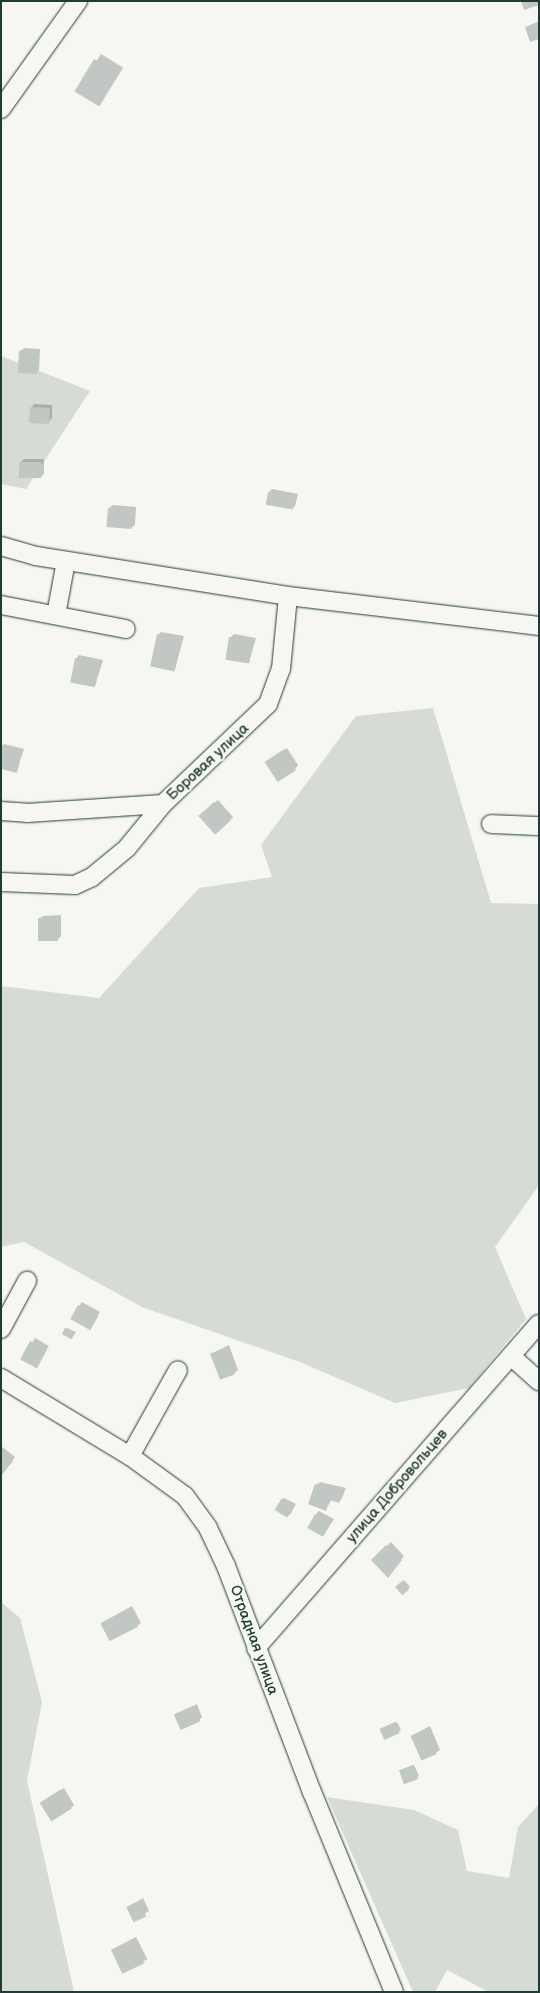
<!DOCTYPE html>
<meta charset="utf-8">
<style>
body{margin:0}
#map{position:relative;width:540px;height:1993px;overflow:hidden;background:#f6f6f2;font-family:"Balsamiq Sans",sans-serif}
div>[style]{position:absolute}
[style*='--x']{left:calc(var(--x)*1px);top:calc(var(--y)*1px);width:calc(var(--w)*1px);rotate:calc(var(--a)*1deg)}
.green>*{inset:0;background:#d6dbd6}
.shadow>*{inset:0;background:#0003;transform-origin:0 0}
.building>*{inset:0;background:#c1c8c3;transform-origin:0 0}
.roads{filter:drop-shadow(0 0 1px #1f3d34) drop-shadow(0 0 1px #1f3d34)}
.minor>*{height:18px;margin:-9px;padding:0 9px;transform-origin:9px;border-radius:9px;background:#f6f6f2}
span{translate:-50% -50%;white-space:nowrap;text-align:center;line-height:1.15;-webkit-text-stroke:4.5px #f6f6f2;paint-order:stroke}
.street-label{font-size:15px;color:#1f3d34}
.frame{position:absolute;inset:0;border:2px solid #1f3d34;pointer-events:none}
</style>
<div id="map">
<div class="green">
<i style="clip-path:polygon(1px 356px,90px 391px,26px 489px,1px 484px)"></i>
<i style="clip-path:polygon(433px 708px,491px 903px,539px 904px,539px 1185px,495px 1247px,526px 1319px,469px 1388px,395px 1403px,300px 1362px,142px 1307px,24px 1242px,1px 1247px,1px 986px,99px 998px,199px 888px,272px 877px,261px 845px,356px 716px)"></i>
<i style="clip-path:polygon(1px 1602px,20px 1618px,42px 1702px,27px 1781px,74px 1992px,1px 1992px)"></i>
<i style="clip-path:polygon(327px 1797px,414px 1810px,458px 1830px,467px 1871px,509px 1878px,518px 1827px,539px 1804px,539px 1992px,489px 1992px,447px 1970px,435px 1992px,413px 1992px)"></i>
</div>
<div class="shadow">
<i style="clip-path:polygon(539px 21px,539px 37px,526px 27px)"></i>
<i style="left:101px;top:54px;width:26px;height:44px;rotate:32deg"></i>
<i style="clip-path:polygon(24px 348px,40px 349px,39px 370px,35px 373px,20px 351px)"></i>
<i style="clip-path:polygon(34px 404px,52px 405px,52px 418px,49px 422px,31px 408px)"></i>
<i style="clip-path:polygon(24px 459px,44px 459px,44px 474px,41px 477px,21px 462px)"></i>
<i style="clip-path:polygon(272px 489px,298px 494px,295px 506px,292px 509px,269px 492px)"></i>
<i style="clip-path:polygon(113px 505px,136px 507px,135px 525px,131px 528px,109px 508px)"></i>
<i style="clip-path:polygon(161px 632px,184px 636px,175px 669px,158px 635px)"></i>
<i style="clip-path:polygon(234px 634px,256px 638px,249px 662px,230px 638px)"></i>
<i style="clip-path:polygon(79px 655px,103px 660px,95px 686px,76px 659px)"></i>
<i style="clip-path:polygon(4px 744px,24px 749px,16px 772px,1px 747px)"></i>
<i style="clip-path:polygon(287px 748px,298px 765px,295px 769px,269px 759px)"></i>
<i style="left:218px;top:800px;width:23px;height:24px;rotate:49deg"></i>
<i style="clip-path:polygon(61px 915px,61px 936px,58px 939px,39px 919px,43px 916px)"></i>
<i style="clip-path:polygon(82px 1302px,100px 1312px,90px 1328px,79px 1306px)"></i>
<i style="clip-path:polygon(67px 1328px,76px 1332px,72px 1338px,66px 1329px)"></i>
<i style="left:35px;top:1338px;width:16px;height:24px;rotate:30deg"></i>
<i style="clip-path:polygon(229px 1345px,238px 1370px,234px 1373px,211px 1354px)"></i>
<i style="clip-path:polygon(1px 1446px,15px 1457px,1px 1475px)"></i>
<i style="clip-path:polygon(320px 1482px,346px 1488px,342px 1498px,339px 1502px,332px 1499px,326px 1509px,317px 1485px)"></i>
<i style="clip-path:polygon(284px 1498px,296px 1504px,290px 1515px,283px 1499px)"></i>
<i style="clip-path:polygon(319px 1511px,334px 1519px,323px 1536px,316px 1514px)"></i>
<i style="clip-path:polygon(391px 1542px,404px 1556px,391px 1573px,373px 1560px)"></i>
<i style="clip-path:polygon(404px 1580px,410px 1587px,403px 1593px,397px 1587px)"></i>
<i style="clip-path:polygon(132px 1606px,141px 1623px,137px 1626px,101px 1623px)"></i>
<i style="clip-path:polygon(197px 1704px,202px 1717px,199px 1721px,175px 1714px)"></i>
<i style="clip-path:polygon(397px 1722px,401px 1730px,386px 1738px,383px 1728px)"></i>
<i style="clip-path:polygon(430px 1726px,440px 1750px,422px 1760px,411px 1736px)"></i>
<i style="clip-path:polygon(414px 1765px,419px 1776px,406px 1783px,402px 1770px)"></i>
<i style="clip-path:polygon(64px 1788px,74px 1805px,71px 1808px,42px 1803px)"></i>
<i style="clip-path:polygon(143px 1898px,149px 1911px,134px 1920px,128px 1907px)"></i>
<i style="left:136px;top:1937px;width:25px;height:28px;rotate:63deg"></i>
</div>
<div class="building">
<i style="clip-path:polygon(521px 1px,539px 1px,539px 5px,524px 10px)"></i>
<i style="clip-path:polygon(539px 23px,539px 39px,530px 42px,525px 27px)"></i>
<i style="left:94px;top:59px;width:29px;height:38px;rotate:31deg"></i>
<i style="left:19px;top:351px;width:19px;height:22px;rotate:3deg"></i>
<i style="left:30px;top:407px;width:20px;height:16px;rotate:3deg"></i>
<i style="left:19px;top:462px;width:22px;height:16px"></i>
<i style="left:268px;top:492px;width:27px;height:13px;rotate:10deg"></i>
<i style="left:108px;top:508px;width:25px;height:19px;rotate:5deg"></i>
<i style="left:157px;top:634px;width:25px;height:33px;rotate:12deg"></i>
<i style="left:229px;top:637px;width:24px;height:23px;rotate:9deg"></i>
<i style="left:75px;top:658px;width:25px;height:25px;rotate:11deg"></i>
<i style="clip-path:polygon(1px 747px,22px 752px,17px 773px,1px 769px)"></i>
<i style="left:283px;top:750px;width:24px;height:22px;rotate:57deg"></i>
<i style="left:214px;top:802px;width:25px;height:21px;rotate:48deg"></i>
<i style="left:38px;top:918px;width:20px;height:23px"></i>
<i style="left:78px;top:1305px;width:23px;height:16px;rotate:29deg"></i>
<i style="left:65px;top:1328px;width:11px;height:7px;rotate:27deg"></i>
<i style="left:30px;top:1341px;width:19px;height:21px;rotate:28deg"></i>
<i style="left:225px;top:1348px;width:28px;height:16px;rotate:69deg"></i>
<i style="clip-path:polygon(1px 1452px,13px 1461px,1px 1476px)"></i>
<i style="clip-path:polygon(315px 1484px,344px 1491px,339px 1503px,330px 1500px,326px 1511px,308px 1504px)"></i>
<i style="left:282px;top:1498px;width:15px;height:14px;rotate:32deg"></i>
<i style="left:315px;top:1514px;width:18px;height:16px;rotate:29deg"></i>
<i style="clip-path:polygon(386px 1545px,402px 1560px,388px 1578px,371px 1560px)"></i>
<i style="left:402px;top:1581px;width:11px;height:9px;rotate:49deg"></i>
<i style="left:129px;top:1609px;width:20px;height:32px;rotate:63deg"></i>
<i style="left:193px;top:1706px;width:17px;height:21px;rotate:66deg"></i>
<i style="left:395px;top:1722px;width:12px;height:17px;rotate:66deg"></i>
<i style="left:426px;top:1729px;width:27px;height:17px;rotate:66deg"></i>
<i style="left:413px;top:1765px;width:15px;height:15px;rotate:70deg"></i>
<i style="left:60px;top:1790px;width:22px;height:24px;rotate:58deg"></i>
<i style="left:139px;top:1901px;width:17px;height:14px;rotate:65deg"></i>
<i style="left:133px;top:1940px;width:26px;height:24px;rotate:65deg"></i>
</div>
<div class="roads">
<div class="minor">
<i style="--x:1;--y:109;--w:133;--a:-54.5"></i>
<i style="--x:1;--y:546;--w:36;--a:16"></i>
<i style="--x:36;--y:556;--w:255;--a:9"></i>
<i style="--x:288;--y:596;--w:253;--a:6.8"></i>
<i style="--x:1;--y:605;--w:127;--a:10.9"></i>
<i style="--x:56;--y:615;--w:55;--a:-79.5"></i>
<i style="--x:1;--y:811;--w:26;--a:4"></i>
<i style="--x:27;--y:813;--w:136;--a:-3.8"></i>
<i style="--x:163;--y:804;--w:145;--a:-43.6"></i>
<i style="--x:268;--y:704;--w:37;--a:-70"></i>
<i style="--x:281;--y:669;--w:73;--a:-84.5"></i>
<i style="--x:491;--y:824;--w:48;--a:2.4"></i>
<i style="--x:1;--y:882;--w:74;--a:2.3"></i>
<i style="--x:75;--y:885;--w:19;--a:-25"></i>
<i style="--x:92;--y:877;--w:45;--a:-39.6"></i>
<i style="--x:127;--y:848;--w:57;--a:-50.7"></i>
<i style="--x:1;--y:1329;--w:55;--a:-61.6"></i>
<i style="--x:511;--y:1356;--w:38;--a:42"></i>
<i style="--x:1;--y:1378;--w:151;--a:31.2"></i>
<i style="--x:130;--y:1456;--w:68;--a:36"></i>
<i style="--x:185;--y:1496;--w:39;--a:54"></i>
<i style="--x:208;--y:1528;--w:42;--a:64.7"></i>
<i style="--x:226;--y:1566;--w:242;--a:69.2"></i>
<i style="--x:312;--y:1792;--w:216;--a:67.7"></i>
<i style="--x:130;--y:1456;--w:98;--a:-60.8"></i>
<i style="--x:256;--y:1648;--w:430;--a:-48.9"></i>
</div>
</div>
<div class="street-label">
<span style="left:208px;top:762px;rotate:-43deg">Боровая улица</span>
<span style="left:397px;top:1486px;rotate:-49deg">улица Добровольцев</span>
<span style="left:254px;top:1640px;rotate:70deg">Отрадная улица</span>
</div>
<div class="frame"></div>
</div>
